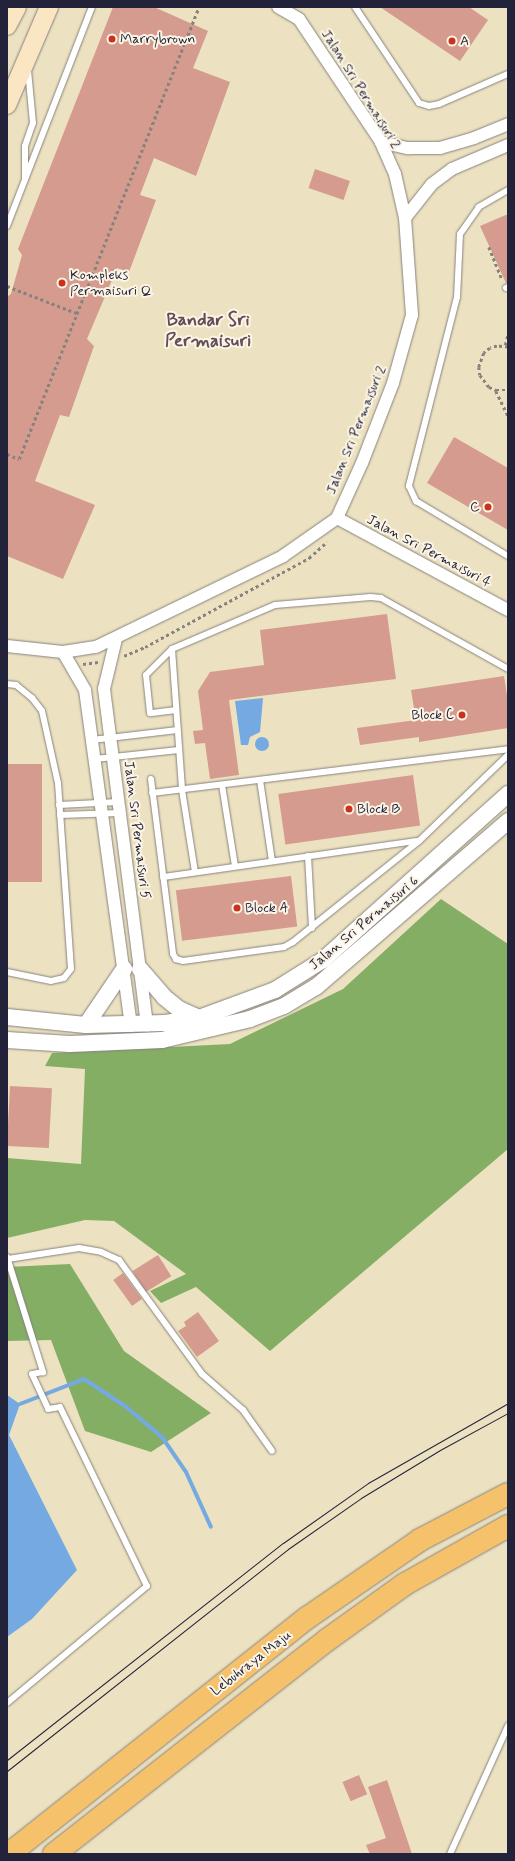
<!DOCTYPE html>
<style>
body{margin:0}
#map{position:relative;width:515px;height:1861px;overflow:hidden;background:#ece2c1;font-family:Mynerve,sans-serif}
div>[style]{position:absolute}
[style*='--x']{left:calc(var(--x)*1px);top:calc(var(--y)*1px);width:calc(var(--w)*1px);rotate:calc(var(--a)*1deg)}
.forest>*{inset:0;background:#85ae65}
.water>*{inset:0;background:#74a9e1}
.round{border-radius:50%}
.stream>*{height:4px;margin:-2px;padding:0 2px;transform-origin:2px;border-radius:2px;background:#74a9e1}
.building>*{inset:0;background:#d59b8e;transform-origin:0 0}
.path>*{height:2.5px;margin-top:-1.25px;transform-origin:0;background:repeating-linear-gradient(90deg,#87827e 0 3px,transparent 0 6px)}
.roads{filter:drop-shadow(0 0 1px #87827e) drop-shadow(0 0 1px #87827e)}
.service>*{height:6px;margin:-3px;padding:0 3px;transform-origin:3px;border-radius:3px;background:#fff}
.minor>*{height:12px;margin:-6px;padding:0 6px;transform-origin:6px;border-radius:6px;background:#fff}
.tertiary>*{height:16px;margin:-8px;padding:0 8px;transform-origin:8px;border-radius:8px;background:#fff}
.secondary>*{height:18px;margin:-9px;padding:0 9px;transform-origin:9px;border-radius:9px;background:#fbe6c4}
.motorway>*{height:22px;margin:-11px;padding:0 11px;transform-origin:11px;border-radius:11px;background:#f5c16b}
.tram>*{height:1px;margin:-0.5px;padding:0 0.5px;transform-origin:0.5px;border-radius:0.5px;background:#22223b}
.dots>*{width:11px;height:11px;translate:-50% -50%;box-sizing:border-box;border:2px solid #fcf5e5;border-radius:50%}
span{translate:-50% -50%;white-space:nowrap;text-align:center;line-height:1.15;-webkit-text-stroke:4px #fcf5e5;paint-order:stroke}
.poi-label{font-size:14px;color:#22223b}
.left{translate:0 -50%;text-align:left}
.right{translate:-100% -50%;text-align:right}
.street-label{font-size:14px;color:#22223b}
.district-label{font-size:18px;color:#614c58;font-weight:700}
.frame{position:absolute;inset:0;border:8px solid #22223b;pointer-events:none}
</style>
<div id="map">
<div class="forest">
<i style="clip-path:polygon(441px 899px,508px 944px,508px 1149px,270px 1351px,196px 1287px,161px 1303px,150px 1291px,186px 1274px,114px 1221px,85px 1220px,7px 1238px,7px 1158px,81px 1164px,85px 1069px,45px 1066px,52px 1053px,230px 1044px,343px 989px)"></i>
<i style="clip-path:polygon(70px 1264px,124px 1351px,211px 1413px,151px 1452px,85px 1431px,51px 1340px,7px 1341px,7px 1267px)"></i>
</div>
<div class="water">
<i style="clip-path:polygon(263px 698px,260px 732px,250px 737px,248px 745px,241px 745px,235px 701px)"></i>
<i class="round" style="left:255px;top:737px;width:14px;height:14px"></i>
<i style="clip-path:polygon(7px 1395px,20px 1404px,9px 1435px,77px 1570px,32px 1619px,7px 1637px)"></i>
</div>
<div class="stream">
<i style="--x:20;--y:1404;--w:69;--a:-21.3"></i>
<i style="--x:84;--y:1379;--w:49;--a:33.4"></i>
<i style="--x:125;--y:1406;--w:48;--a:40"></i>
<i style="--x:162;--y:1437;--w:42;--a:55.6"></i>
<i style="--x:186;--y:1472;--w:60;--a:65.6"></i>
</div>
<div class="building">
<i style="clip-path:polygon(113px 7px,154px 7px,208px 31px,193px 68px,230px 82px,196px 176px,154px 158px,140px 195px,156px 200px,129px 272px,117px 268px,87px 339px,94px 346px,69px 417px,60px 415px,35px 481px,95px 505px,63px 579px,7px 556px,7px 297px,11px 294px,22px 255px,18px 249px)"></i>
<i style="clip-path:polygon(380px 7px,469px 7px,488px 20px,460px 61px)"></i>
<i style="left:315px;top:169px;width:37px;height:20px;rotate:19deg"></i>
<i style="clip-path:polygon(508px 214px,508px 283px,506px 283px,480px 226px)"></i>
<i style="clip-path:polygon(454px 437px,508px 468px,508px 530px,427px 483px)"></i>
<i style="clip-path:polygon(387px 614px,396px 679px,229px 700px,239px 775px,210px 779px,205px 743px,195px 744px,193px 731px,203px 730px,198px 691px,210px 672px,264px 665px,260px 630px)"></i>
<i style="clip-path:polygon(504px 676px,508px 702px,508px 728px,419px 742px,419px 737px,360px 745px,357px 728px,416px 720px,411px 690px)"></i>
<i style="left:7px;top:764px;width:35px;height:118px"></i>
<i style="left:413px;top:775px;width:51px;height:136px;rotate:82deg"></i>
<i style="left:291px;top:876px;width:51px;height:116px;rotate:83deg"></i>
<i style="left:10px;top:1086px;width:42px;height:60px;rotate:3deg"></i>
<i style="left:158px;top:1255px;width:25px;height:30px;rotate:58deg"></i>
<i style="left:123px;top:1273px;width:32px;height:12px;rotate:54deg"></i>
<i style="clip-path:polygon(198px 1312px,219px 1341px,197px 1357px,178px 1331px,186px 1326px,184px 1322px)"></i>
<i style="left:359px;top:1775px;width:21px;height:18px;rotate:67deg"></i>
<i style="clip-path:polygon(387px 1780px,412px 1854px,370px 1854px,366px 1845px,386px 1838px,368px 1787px)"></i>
</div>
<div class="path">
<i style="--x:489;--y:247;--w:35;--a:68"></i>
<i style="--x:7;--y:286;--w:77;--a:21.3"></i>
<i style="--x:505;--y:345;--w:11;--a:-75"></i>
<i style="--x:508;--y:347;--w:11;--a:-175"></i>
<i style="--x:497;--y:346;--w:7;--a:164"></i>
<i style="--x:490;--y:348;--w:8;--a:140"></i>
<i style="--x:484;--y:353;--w:15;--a:110"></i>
<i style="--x:479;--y:367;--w:8;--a:83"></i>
<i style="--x:480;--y:375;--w:15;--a:53"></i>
<i style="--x:489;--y:387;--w:8;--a:23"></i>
<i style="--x:496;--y:390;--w:12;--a:0"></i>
<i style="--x:496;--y:391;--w:28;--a:64"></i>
<i style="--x:7;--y:454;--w:13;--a:23"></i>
<i style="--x:19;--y:459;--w:487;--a:-68.3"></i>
<i style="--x:124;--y:656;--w:23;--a:-23"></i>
<i style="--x:145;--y:647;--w:187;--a:-28.5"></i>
<i style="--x:309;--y:558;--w:24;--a:-42"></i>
<i style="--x:83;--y:664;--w:15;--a:-8"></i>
</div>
<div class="roads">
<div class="service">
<i style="--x:355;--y:7;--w:115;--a:56.3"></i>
<i style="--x:419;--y:103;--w:10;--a:17"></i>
<i style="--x:429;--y:106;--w:10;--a:-11"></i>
<i style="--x:439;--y:104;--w:75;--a:-23.5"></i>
<i style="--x:25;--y:177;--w:31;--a:-90"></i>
<i style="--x:25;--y:146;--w:24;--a:-71"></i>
<i style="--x:33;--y:123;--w:53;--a:-95.4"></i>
<i style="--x:508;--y:190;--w:34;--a:150"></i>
<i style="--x:479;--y:207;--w:33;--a:125"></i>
<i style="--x:460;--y:234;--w:63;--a:92.7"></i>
<i style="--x:457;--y:297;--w:195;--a:104.3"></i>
<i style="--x:409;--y:486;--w:17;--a:65"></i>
<i style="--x:416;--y:501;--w:107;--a:30.9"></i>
<i style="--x:7;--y:226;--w:235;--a:-68.8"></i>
<i style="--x:506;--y:288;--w:2;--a:-27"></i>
<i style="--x:172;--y:649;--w:141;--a:85.9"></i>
<i style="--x:182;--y:790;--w:83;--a:81"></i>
<i style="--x:7;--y:684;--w:9;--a:6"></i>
<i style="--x:16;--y:685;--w:21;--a:39"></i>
<i style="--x:32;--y:698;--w:16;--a:52"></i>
<i style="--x:42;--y:711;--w:74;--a:77.5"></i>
<i style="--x:58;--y:783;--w:186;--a:86"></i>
<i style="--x:71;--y:969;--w:11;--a:128"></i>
<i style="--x:64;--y:978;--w:13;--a:167"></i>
<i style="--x:51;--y:981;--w:45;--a:-168.4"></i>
<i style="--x:176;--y:710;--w:26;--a:173"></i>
<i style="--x:150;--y:713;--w:38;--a:-96"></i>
<i style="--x:146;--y:675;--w:37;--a:-45"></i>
<i style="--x:172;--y:649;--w:112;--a:-23.1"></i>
<i style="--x:275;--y:605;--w:96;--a:-4.8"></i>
<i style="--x:371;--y:597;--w:10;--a:6"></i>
<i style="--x:381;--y:598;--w:145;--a:29.2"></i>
<i style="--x:92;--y:740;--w:86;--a:-6.7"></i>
<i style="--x:95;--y:759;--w:84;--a:-6.1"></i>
<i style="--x:151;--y:779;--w:176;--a:82.8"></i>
<i style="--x:173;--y:954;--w:6;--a:59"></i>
<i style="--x:176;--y:959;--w:7;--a:16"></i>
<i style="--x:183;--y:961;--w:102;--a:-7.9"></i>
<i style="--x:284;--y:947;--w:10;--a:-29"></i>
<i style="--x:293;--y:942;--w:161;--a:-38.7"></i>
<i style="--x:419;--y:841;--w:124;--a:-44"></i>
<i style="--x:260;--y:780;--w:82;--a:81.6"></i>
<i style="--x:222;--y:785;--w:82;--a:80.9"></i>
<i style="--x:152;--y:793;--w:359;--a:-7"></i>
<i style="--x:59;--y:805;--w:59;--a:-2.9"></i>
<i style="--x:60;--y:815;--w:60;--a:-1.9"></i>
<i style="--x:308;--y:856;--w:72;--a:86.8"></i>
<i style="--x:163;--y:877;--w:257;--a:-8.1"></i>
<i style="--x:7;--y:1257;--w:121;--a:72.6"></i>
<i style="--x:43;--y:1372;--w:11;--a:170"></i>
<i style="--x:32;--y:1374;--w:38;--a:65"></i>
<i style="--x:48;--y:1409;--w:12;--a:-9"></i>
<i style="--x:60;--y:1407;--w:199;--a:64.1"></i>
<i style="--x:147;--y:1586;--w:182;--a:140.1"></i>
<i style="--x:8;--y:1259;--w:72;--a:-8.8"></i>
<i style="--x:79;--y:1248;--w:22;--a:10"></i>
<i style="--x:101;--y:1252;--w:20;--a:24"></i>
<i style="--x:119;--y:1260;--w:141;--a:53.9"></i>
<i style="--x:202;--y:1374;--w:55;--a:41.3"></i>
<i style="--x:243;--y:1410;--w:50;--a:54.7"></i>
<i style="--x:450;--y:1854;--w:141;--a:-65.6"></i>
</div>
<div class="minor">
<i style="--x:381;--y:142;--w:28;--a:13"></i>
<i style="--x:408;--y:148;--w:32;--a:0"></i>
<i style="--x:440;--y:148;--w:35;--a:-16"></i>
<i style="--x:474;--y:138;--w:37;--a:-22"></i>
<i style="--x:405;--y:218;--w:43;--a:-51.5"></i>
<i style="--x:432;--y:184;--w:25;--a:-37"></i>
<i style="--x:452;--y:169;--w:61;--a:-23.2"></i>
<i style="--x:337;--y:518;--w:194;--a:28.3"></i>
<i style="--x:116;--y:639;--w:51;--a:103.5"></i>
<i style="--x:104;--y:689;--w:339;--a:82.7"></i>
<i style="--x:7;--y:646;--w:56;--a:6.1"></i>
<i style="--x:63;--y:652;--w:33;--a:-9"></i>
<i style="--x:96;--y:647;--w:208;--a:-25.9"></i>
<i style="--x:283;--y:556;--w:66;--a:-35.1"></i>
<i style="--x:337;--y:518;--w:60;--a:-65.6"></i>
<i style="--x:362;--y:463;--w:86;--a:-68.8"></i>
<i style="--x:393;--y:383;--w:71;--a:-74.4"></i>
<i style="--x:412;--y:315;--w:97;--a:-94.1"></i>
<i style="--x:405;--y:218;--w:45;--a:-102.8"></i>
<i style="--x:395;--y:174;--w:35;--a:-114"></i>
<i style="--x:381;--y:142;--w:148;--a:-123.7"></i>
<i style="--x:299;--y:19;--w:24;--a:-150"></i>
<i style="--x:63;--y:652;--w:44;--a:59.9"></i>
<i style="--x:85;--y:690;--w:339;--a:82.2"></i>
</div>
<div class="tertiary">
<i style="--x:140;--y:969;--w:37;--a:49"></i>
<i style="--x:164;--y:997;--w:19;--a:39"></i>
<i style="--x:179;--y:1009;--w:22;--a:24"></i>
<i style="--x:7;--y:1017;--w:79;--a:5.8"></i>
<i style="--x:86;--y:1025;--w:79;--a:-1.5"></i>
<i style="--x:165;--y:1023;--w:34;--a:-8"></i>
<i style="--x:199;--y:1018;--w:81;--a:-20.2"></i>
<i style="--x:275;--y:990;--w:57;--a:-32"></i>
<i style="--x:323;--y:960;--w:249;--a:-41.9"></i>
<i style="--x:86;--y:1025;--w:68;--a:-55.8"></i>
<i style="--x:7;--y:1040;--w:63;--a:3.6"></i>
<i style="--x:70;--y:1044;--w:92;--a:-2.5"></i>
<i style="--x:162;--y:1040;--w:90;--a:-13.4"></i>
<i style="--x:250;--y:1019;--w:36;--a:-21"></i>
<i style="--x:284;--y:1006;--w:37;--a:-31"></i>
<i style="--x:316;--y:987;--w:254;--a:-40.8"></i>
</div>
<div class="secondary">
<i style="--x:7;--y:26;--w:21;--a:-62"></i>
<i style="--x:7;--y:105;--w:107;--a:-66.8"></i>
</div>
<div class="motorway">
<i style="--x:9;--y:1854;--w:380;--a:-38.4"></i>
<i style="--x:307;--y:1618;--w:137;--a:-34.6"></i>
<i style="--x:420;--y:1540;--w:99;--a:-27.6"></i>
<i style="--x:54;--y:1854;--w:347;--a:-38.1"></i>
<i style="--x:327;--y:1640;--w:96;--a:-35.7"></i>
<i style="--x:405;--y:1584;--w:118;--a:-29.4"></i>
</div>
</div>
<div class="tram">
<i style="--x:7;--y:1760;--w:351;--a:-38.2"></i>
<i style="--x:283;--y:1543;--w:104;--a:-35.2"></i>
<i style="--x:368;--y:1483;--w:161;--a:-29.7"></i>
<i style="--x:7;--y:1771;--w:358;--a:-38.3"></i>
<i style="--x:288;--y:1549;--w:89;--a:-34.9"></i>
<i style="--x:361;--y:1498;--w:92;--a:-31.3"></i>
<i style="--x:440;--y:1450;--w:77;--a:-28.6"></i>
</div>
<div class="dots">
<i style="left:112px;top:39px;background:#c8321e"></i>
<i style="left:452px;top:41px;background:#c8321e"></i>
<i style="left:62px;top:283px;background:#c8321e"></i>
<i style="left:488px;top:507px;background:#c8321e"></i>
<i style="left:462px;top:715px;background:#c8321e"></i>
<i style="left:349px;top:809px;background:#c8321e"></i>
<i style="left:237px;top:908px;background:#c8321e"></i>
</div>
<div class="poi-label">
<span class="left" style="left:120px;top:39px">Marrybrown</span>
<span class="left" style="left:460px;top:41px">A</span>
<span class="left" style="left:70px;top:283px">Kompleks<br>Permaisuri Q</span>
<span class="right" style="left:480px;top:507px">C</span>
<span class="right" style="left:454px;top:715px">Block C</span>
<span class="left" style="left:357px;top:809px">Block B</span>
<span class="left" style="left:245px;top:908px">Block A</span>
</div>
<div class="street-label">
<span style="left:361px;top:89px;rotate:58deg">Jalan Sri Permaisuri 2</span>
<span style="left:356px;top:430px;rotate:-68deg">Jalan Sri Permaisuri 2</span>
<span style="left:429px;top:551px;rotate:28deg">Jalan Sri Permaisuri 4</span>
<span style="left:137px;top:830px;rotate:83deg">Jalan Sri Permaisuri 5</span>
<span style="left:364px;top:923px;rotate:-40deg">Jalan Sri Permaisuri 6</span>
<span style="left:251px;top:1663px;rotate:-38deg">Lebuhraya Maju</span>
</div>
<div class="district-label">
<span style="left:208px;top:331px">Bandar Sri<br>Permaisuri</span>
</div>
<div class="frame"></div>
</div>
